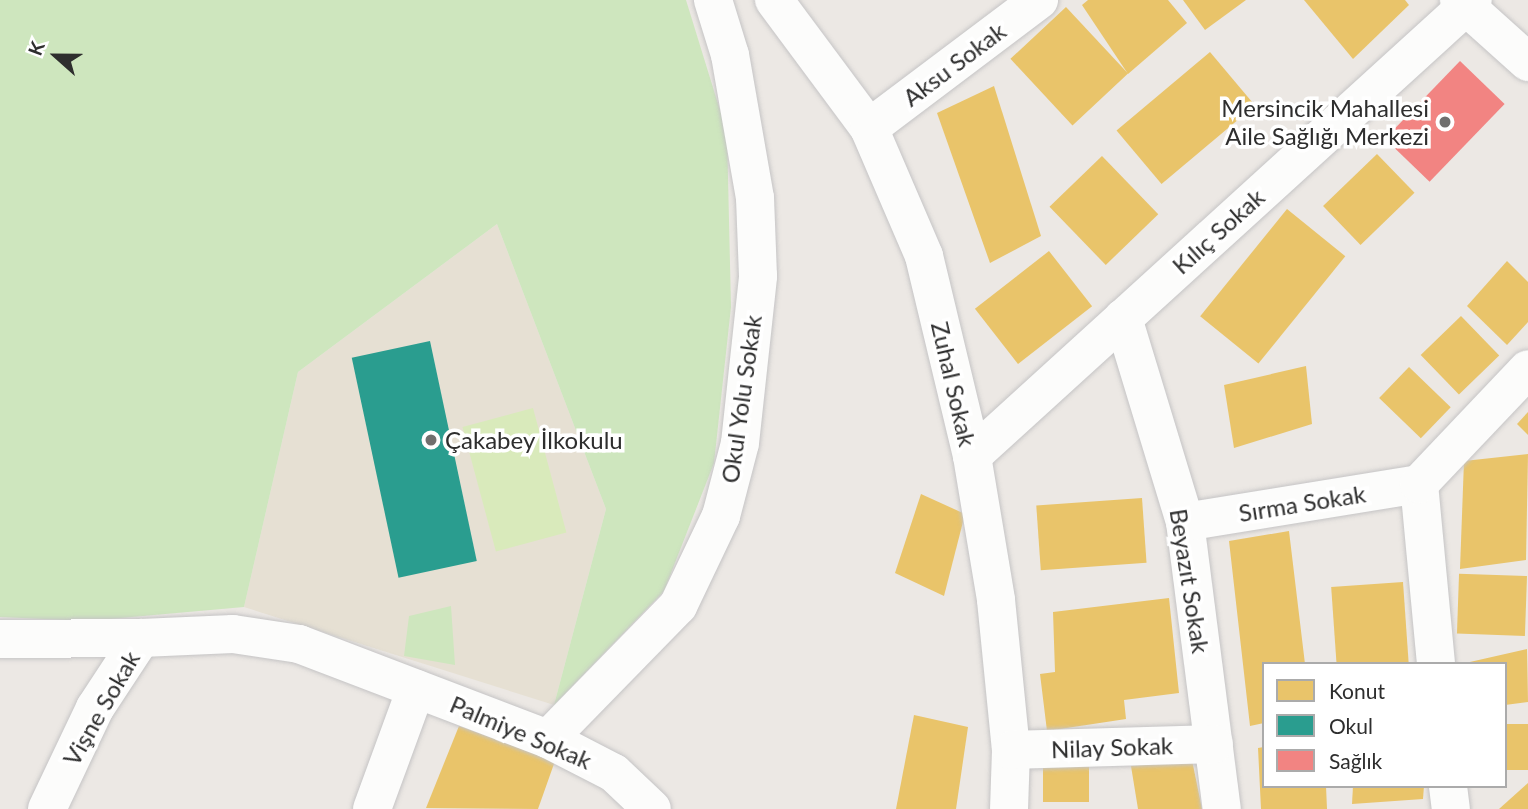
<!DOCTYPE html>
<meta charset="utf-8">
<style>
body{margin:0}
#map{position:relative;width:1528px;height:809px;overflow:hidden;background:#ece8e4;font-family:Lato,sans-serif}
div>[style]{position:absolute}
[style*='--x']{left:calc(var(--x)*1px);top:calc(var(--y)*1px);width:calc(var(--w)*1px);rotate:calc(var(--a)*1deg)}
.education>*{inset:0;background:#e6e0d3}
.green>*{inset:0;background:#cee6be}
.pitch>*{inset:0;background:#d9eabb;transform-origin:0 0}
.homes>*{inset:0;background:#e9c46a;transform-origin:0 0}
.schools>*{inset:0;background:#2a9d8f;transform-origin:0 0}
.health>*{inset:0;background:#f28482;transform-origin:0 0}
.roads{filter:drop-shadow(0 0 2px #c5c4c5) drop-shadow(0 0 2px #c5c4c5)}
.minor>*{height:38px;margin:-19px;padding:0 19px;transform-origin:19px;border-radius:19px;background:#fcfcfb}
.dots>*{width:19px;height:19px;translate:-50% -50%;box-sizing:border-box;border:4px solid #fff;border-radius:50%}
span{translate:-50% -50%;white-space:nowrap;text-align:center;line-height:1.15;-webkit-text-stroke:7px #fff;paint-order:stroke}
.street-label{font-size:24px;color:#2e2e2e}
.poi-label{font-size:24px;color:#2e2e2e}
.right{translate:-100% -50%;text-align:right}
.left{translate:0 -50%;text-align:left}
.legend{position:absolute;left:1262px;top:662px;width:245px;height:126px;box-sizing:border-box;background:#fff;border:2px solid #ababab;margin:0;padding:9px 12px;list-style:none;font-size:21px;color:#2e2e2e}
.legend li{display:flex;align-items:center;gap:14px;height:35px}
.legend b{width:35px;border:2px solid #ababab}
.north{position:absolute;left:21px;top:21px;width:70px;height:70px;-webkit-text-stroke:5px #fff;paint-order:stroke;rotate:291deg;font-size:19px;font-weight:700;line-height:28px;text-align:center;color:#2e2e2e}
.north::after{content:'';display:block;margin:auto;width:24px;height:32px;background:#2e2e2e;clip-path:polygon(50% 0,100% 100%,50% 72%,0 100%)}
</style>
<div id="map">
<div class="education">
<i style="clip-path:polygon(497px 224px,606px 509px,554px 705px,244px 607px,298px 372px)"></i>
</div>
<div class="green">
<i style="clip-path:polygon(0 0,686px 0,727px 133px,731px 307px,714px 463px,664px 591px,554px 705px,606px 509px,497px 224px,298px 372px,244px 607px,87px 621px,0 617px)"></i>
<i style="clip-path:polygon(451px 606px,455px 665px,404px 656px,409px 616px)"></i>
</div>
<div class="pitch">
<i style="left:533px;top:408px;width:129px;height:73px;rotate:75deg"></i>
</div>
<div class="homes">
<i style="clip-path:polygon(1088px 0,1168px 0,1187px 23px,1128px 74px,1082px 5px)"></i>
<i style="clip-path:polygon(1183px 0,1246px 0,1205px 30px)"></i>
<i style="clip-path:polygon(1304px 0,1405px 0,1409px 5px,1353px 59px)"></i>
<i style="left:1066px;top:7px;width:91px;height:76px;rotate:47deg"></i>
<i style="left:1210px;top:52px;width:70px;height:122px;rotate:50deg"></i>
<i style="clip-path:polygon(994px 86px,1041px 236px,990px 263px,937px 113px)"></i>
<i style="left:1377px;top:154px;width:54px;height:75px;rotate:46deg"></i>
<i style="left:1102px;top:156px;width:81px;height:73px;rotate:46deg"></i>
<i style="left:1287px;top:209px;width:75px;height:138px;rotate:39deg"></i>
<i style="left:1049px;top:251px;width:70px;height:94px;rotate:52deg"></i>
<i style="clip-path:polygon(1507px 261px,1528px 282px,1528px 322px,1507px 345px,1467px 306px)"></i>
<i style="left:1461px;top:316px;width:55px;height:56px;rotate:46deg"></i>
<i style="clip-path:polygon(1306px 366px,1312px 424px,1234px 448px,1224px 385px)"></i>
<i style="left:1409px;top:367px;width:58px;height:43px;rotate:44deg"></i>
<i style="clip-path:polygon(1528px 412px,1528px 435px,1517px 424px)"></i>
<i style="clip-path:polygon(1528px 454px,1526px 560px,1460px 569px,1464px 461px)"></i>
<i style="clip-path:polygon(921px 494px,965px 514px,944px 596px,895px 573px)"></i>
<i style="left:1142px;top:498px;width:65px;height:106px;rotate:86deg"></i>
<i style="clip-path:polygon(1289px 531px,1305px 664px,1264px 664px,1264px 723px,1250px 726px,1229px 541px)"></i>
<i style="left:1527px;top:576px;width:60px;height:68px;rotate:92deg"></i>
<i style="left:1403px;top:582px;width:82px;height:72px;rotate:86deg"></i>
<i style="clip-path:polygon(1169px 598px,1179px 693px,1124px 700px,1126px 719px,1047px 731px,1040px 674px,1055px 672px,1053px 612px)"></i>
<i style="clip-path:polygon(1527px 649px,1528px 702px,1505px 705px,1505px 664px,1461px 664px)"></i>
<i style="clip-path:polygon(914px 715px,968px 727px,956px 809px,896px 809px)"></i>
<i style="left:1528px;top:724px;width:46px;height:23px;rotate:90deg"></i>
<i style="clip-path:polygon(459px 726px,555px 761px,538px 809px,426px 808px)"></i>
<i style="clip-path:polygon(1264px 747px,1264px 786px,1326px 786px,1327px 809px,1261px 809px,1258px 748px)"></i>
<i style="left:1089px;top:753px;width:49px;height:46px;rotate:90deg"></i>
<i style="clip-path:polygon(1192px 760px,1202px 809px,1138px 809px,1131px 766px)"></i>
<i style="clip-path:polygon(1528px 783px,1528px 809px,1499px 809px)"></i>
<i style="clip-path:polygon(1353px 786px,1424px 786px,1423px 799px,1352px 804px)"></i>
</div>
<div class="schools">
<i style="left:430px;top:341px;width:225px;height:80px;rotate:78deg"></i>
</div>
<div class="health">
<i style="left:1460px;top:61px;width:62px;height:108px;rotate:44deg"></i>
</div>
<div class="roads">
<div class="minor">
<i style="--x:774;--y:0;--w:159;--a:53.4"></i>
<i style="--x:869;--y:128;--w:139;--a:66.7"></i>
<i style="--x:924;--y:256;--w:206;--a:76.5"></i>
<i style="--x:972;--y:456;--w:146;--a:80.5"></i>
<i style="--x:996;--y:600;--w:151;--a:84.3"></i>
<i style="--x:1011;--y:750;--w:59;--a:91.9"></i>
<i style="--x:1459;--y:0;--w:93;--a:41.9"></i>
<i style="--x:869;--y:128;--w:213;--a:-37"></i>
<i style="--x:1123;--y:318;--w:213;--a:73.1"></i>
<i style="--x:1185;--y:522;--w:289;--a:82.7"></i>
<i style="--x:972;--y:456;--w:677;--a:-42.31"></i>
<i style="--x:1419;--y:484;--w:181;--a:84.6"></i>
<i style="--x:1185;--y:522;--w:237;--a:-9.2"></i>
<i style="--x:1419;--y:484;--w:158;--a:-46.5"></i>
<i style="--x:0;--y:639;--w:141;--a:-0.4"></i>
<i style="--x:548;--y:739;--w:186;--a:-45.7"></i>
<i style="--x:678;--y:606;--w:100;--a:-64.5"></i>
<i style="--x:721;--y:516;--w:75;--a:-75.4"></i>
<i style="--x:740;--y:443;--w:168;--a:-83.8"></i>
<i style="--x:758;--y:276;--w:78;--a:-92.2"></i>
<i style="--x:755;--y:198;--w:145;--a:-99.9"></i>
<i style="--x:730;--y:55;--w:58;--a:-107.2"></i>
<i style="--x:1011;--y:750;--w:203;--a:-1.7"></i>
<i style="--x:1448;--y:786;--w:23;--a:83"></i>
<i style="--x:47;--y:809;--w:112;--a:-64.6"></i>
<i style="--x:95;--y:708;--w:84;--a:-56.7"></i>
<i style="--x:141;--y:638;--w:92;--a:-2.5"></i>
<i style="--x:233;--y:634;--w:67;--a:8.6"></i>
<i style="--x:299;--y:644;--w:267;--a:20.9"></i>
<i style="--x:548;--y:739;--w:74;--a:27.3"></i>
<i style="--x:614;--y:773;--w:52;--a:43.5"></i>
<i style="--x:372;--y:809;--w:128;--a:-69.9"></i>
</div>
</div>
<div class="dots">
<i style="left:1445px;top:122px;background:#706f6e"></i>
<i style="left:431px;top:440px;background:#706f6e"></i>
</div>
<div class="street-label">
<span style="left:954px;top:64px;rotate:-37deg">Aksu Sokak</span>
<span style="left:1218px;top:231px;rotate:-42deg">Kılıç Sokak</span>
<span style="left:954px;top:384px;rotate:77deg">Zuhal Sokak</span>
<span style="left:741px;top:399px;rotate:-82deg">Okul Yolu Sokak</span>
<span style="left:1302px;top:503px;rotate:-9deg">Sırma Sokak</span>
<span style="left:1190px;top:581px;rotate:81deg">Beyazıt Sokak</span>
<span style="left:101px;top:708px;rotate:-60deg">Vişne Sokak</span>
<span style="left:521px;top:732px;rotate:23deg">Palmiye Sokak</span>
<span style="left:1112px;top:747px;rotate:-2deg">Nilay Sokak</span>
</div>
<div class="poi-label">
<span class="right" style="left:1429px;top:122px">Mersincik Mahallesi<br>Aile Sağlığı Merkezi</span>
<span class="left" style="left:445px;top:440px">Çakabey İlkokulu</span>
</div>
<ul class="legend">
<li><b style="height:19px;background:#e9c46a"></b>Konut</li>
<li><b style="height:19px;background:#2a9d8f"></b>Okul</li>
<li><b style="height:19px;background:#f28482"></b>Sağlık</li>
</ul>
<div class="north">K</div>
</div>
